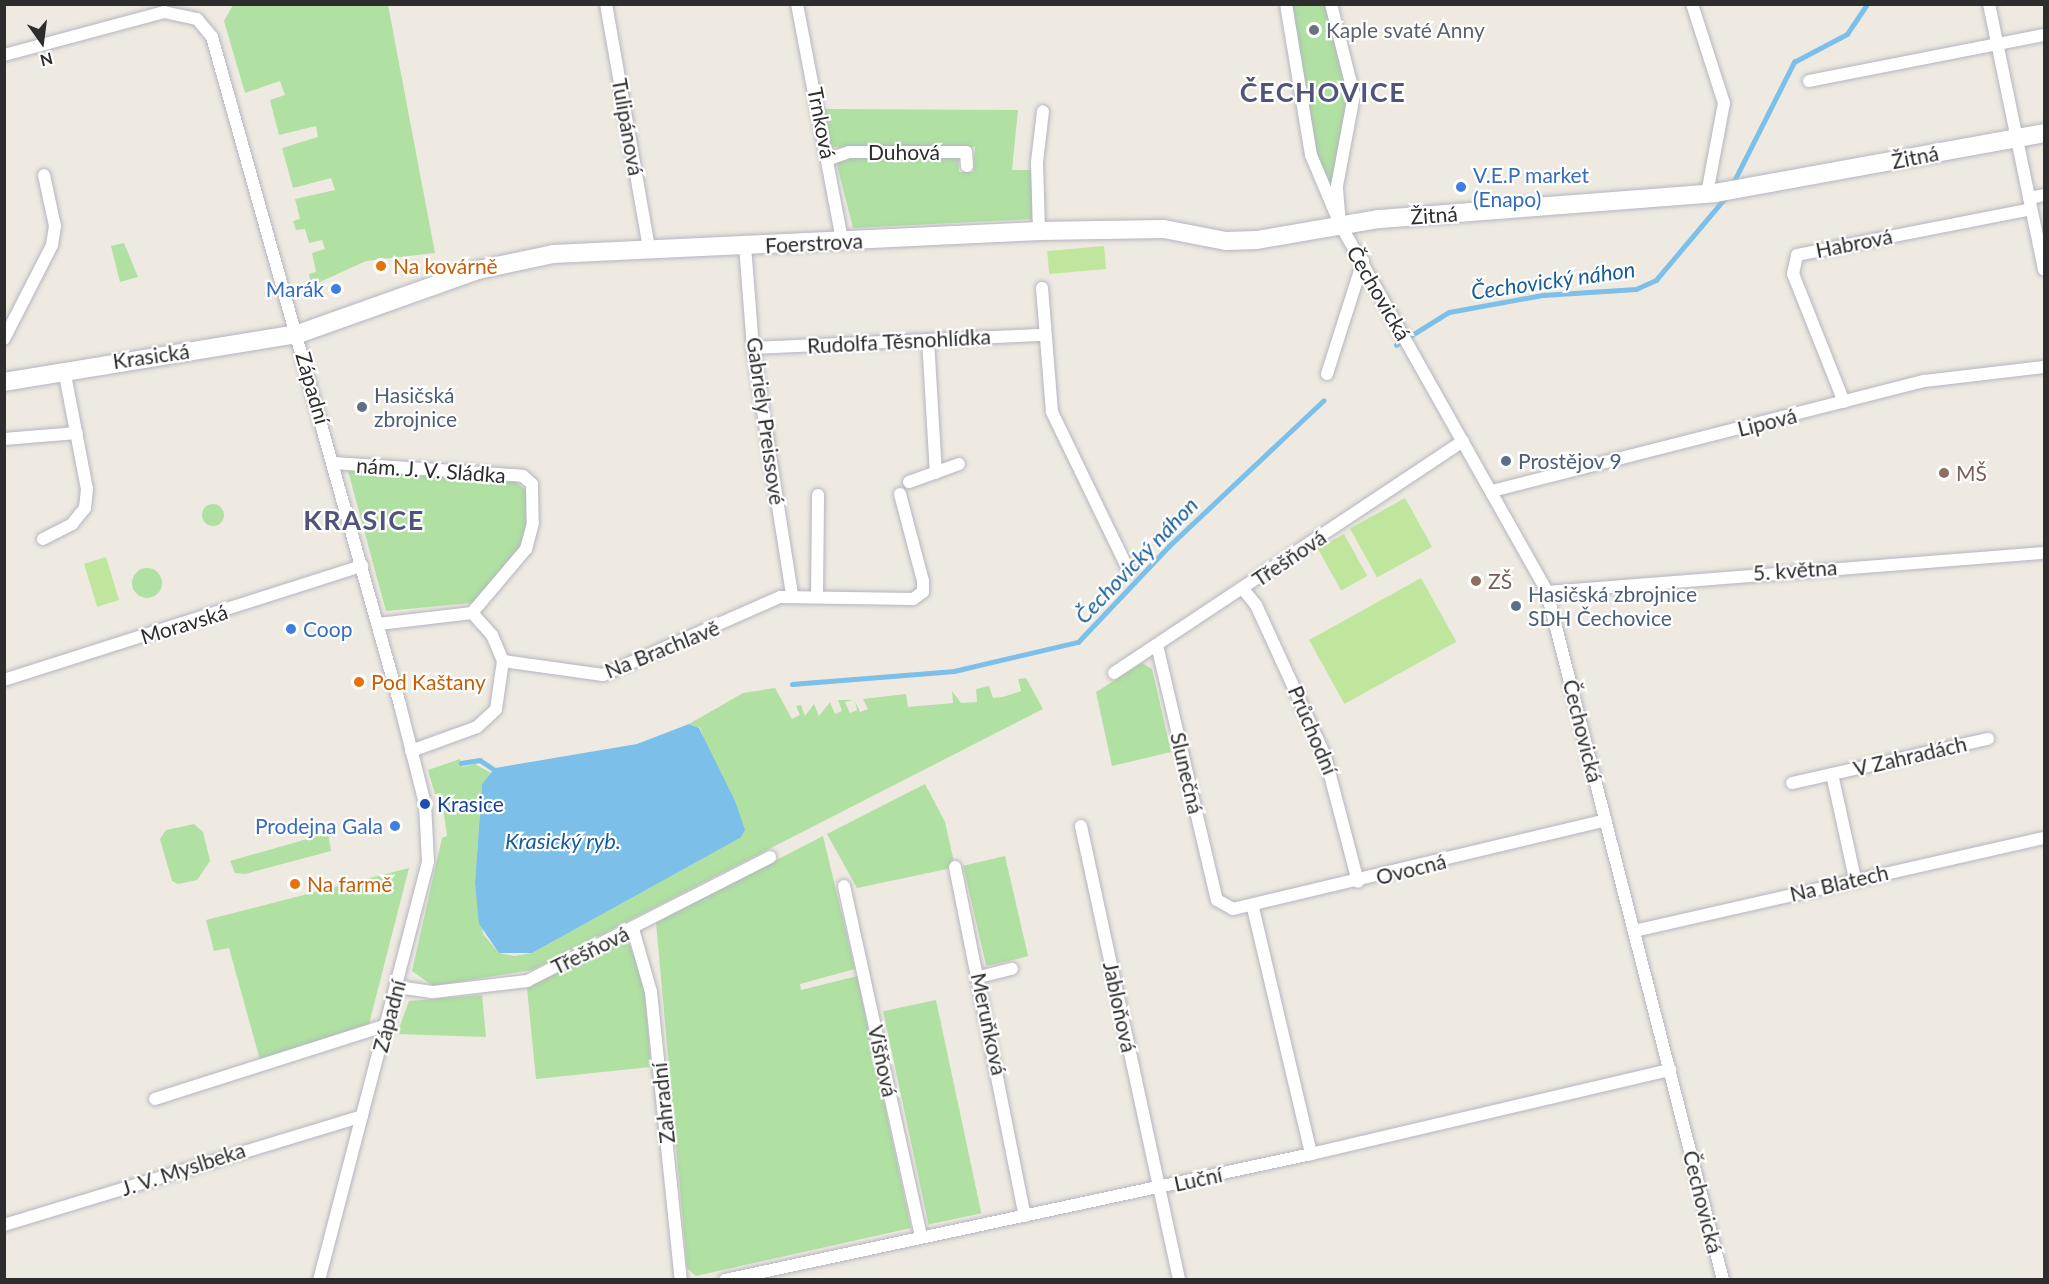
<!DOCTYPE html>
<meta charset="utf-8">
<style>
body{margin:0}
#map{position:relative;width:2049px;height:1284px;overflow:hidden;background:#eeeae1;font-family:Lato,sans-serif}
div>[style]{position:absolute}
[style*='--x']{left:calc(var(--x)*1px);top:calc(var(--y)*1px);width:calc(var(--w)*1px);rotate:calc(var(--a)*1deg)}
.green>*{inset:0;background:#b0e0a2;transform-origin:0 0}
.round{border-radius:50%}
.pitch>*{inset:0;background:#c0e69e;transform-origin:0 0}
.water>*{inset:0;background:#7cbfe8}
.stream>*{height:4.5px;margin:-2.25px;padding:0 2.25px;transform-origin:2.25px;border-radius:2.25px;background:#7cbfe8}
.roads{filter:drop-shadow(0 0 2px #b4b5bf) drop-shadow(0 0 2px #b4b5bf)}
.street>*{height:12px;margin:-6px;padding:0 6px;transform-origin:6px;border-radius:6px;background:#fff}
.secondary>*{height:18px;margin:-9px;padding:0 9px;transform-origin:9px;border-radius:9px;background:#fff}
.dots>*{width:16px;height:16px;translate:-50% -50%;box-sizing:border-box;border:3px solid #fff;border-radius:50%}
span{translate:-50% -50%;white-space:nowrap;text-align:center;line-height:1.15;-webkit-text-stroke:4.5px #fff;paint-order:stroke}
.worship-label{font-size:21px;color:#5b616d}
.left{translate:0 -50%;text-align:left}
.street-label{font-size:21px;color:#2d2d2d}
.shop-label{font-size:21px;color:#366cbe}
.right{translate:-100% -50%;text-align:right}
.food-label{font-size:21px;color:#c56008}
.service-label{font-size:21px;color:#4e5e75}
.education-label{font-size:21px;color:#785e54}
.transit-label{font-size:21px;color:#164399}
.water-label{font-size:22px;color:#175d98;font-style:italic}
.district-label{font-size:27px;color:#50537c;font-weight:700;letter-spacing:1.5px}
.frame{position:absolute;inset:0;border:6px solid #2d2d2d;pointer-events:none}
.north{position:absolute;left:12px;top:12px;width:60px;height:60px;-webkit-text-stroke:4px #fff;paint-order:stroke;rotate:166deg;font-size:16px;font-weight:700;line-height:24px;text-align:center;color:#2d2d2d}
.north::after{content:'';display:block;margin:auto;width:21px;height:27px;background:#2d2d2d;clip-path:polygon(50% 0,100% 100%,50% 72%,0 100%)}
</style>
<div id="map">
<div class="green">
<i style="clip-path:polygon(233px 5px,388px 5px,435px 253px,366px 261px,311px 286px,309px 274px,316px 272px,312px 253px,325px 249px,322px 240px,309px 243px,305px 229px,296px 230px,293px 221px,300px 219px,295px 199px,335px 190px,331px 178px,293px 188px,282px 148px,318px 137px,316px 126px,279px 135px,270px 100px,285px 95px,280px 81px,245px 93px,224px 21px)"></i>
<i style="clip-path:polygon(1286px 5px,1331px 5px,1352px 77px,1337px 186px,1323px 190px)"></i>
<i style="clip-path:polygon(823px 109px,1018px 110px,1012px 170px,1033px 170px,1032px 219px,853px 228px,837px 165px,840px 156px,958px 157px,959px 172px,973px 172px,975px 147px,830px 147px)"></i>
<i style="clip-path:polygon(124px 243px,138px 277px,120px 282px,111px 246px)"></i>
<i style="clip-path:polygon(348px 471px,516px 482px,527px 491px,530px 522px,518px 551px,472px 603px,386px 611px)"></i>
<i class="round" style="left:202px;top:504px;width:22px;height:22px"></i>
<i class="round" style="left:132px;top:568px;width:30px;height:30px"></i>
<i style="clip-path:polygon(1142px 663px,1152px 669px,1171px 752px,1112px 766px,1096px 692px)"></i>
<i style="clip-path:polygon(1026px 678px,1043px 709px,532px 970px,433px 986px,412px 971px,442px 838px,447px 836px,441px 793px,435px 794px,428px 770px,460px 759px,462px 767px,475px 764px,491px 773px,482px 784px,475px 883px,483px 934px,499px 953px,514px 956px,532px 953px,740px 838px,700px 728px,689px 724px,743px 693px,775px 688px,792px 719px,800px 715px,796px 706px,801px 705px,805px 716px,814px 704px,819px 716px,830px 702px,835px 714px,842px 711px,838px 700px,853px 700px,845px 702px,850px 713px,857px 710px,855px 701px,860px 712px,868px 709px,863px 699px,906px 694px,908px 707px,953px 703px,952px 691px,961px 703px,977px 702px,976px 689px,989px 686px,993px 698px,1003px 697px,1021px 691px,1018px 679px)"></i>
<i style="clip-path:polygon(925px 784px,945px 822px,954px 862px,947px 869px,857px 888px,827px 834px)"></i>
<i style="clip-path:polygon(194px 824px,203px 832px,210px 861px,197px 880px,178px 884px,172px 881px,160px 839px,166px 830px)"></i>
<i style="clip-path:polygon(328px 833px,331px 851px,245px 874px,235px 873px,230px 861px)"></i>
<i style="clip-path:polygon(823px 836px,855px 969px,800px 984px,801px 990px,857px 976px,911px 1228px,696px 1276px,687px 1268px,656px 922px)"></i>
<i style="left:1005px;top:856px;width:103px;height:43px;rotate:77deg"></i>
<i style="clip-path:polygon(409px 868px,369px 1024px,260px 1060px,229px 948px,214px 951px,206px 920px)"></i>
<i style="clip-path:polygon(629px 944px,644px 981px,651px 1067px,536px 1079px,527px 988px,613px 945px)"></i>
<i style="clip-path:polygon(482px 995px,486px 1037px,397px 1034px,409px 1001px)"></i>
<i style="left:936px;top:1000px;width:218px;height:54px;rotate:78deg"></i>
</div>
<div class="pitch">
<i style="left:1104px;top:246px;width:23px;height:57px;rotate:85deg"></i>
<i style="left:1405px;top:498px;width:56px;height:63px;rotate:61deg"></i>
<i style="left:1344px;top:534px;width:48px;height:30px;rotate:61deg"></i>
<i style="left:106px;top:557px;width:45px;height:23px;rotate:73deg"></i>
<i style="left:1421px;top:578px;width:73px;height:128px;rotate:61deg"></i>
</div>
<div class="water">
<i style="clip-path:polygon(689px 724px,699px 728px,735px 801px,745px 830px,740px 838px,532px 953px,499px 953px,479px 924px,475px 883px,482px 784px,495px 768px,637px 744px)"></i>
</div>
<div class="stream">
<i style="--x:1732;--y:185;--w:138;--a:-63.2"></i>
<i style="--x:1794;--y:62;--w:60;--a:-27.8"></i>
<i style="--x:1847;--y:34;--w:36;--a:-56"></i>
<i style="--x:1396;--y:345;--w:62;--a:-31.9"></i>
<i style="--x:1449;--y:312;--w:96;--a:-10.3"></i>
<i style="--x:1543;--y:295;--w:93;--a:-3.7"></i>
<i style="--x:1636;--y:289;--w:22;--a:-24"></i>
<i style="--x:1656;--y:280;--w:107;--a:-49.9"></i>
<i style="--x:792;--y:684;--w:163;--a:-4.6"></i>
<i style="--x:954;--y:671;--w:127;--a:-13.2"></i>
<i style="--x:1078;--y:642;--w:132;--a:-46.5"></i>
<i style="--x:1169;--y:546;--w:212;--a:-43.3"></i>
<i style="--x:461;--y:763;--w:19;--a:-9"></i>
<i style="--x:480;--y:760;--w:22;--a:34"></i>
</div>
<div class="roads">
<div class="street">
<i style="--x:606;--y:4;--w:249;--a:80"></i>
<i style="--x:797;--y:4;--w:241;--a:79.2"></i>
<i style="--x:1286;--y:4;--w:153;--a:80.6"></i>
<i style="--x:1311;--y:155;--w:75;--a:67.2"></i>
<i style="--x:1340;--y:224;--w:38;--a:-95"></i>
<i style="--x:1337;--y:186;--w:93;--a:-79.4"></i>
<i style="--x:1354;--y:95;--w:94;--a:-104.2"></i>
<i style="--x:1692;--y:4;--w:104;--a:72.1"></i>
<i style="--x:1724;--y:103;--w:93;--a:100.6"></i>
<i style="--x:1989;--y:4;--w:271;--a:78.3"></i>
<i style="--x:4;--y:55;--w:166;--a:-15"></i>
<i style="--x:164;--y:12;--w:34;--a:12"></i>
<i style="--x:197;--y:19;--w:23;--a:50"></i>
<i style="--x:212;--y:37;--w:694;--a:74.28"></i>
<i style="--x:400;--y:705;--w:102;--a:75.8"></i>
<i style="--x:425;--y:804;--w:58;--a:87"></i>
<i style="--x:428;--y:862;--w:432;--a:104.6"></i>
<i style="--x:1809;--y:81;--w:239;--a:-11.1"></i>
<i style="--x:829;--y:159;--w:21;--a:-19"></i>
<i style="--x:849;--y:152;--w:117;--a:0"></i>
<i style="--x:966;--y:152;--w:14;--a:86"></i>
<i style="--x:2029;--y:198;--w:15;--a:-11"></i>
<i style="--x:1340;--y:224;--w:422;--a:60.6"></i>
<i style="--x:1547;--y:592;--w:710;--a:75.65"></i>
<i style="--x:1039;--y:231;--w:69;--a:-91.7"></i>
<i style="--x:1037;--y:162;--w:51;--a:-83.3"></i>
<i style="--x:745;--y:246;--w:102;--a:85.5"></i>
<i style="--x:753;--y:348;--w:250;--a:81"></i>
<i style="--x:1042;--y:288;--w:124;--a:85.4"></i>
<i style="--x:1052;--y:412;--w:177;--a:64.2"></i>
<i style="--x:4;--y:339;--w:106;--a:-62.9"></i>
<i style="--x:52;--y:245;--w:19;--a:-81"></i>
<i style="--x:55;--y:226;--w:52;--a:-102.2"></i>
<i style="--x:928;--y:340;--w:133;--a:86.6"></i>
<i style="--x:753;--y:348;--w:291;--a:-2.6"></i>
<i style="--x:1327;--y:374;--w:119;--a:-72.3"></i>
<i style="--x:1844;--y:402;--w:138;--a:-111.7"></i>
<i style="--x:1793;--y:274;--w:19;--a:-78"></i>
<i style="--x:1797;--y:255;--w:238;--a:-11.1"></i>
<i style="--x:4;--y:439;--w:73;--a:-4.7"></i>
<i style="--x:334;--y:463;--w:189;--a:3.9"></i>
<i style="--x:523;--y:476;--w:12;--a:42"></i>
<i style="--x:532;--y:484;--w:39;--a:89"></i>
<i style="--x:533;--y:523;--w:27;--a:105"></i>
<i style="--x:526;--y:549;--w:84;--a:130.2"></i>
<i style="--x:472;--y:613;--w:94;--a:173.3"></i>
<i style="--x:909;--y:482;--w:53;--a:-19.8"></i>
<i style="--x:1492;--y:491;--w:446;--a:-14.3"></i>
<i style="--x:1924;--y:381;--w:121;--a:-6.7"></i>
<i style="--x:43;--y:539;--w:33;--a:-27"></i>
<i style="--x:72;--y:524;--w:21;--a:-51"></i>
<i style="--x:85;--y:508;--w:19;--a:-84"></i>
<i style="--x:87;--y:489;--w:122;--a:-100.9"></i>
<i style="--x:1243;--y:589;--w:21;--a:51"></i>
<i style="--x:1256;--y:605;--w:166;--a:65.4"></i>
<i style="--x:1325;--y:756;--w:130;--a:75.3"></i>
<i style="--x:1547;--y:592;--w:499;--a:-4.5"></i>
<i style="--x:817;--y:595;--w:100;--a:-89.4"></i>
<i style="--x:1157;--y:645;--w:262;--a:76.8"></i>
<i style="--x:1217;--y:900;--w:18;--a:29"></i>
<i style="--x:1233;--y:909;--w:383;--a:-13.4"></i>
<i style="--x:503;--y:661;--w:101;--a:8"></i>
<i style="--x:603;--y:675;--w:193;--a:-23.8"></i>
<i style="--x:780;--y:597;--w:133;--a:0.9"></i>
<i style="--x:913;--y:599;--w:12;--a:-35"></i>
<i style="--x:923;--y:592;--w:11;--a:-90"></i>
<i style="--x:923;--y:581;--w:90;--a:-104.8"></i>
<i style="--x:1114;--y:673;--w:419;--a:-33.6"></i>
<i style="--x:4;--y:680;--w:376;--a:-17.7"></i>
<i style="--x:411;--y:751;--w:70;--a:-20"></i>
<i style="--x:477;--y:727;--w:26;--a:-43"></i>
<i style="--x:496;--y:709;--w:49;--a:-81.7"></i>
<i style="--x:503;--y:661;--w:28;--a:-113"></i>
<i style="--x:492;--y:635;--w:30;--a:-132"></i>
<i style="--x:1832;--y:774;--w:107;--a:77.6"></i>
<i style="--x:1792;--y:783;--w:201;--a:-12.7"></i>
<i style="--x:1081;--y:826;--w:464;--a:77.8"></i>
<i style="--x:955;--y:867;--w:356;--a:78.7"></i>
<i style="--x:844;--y:886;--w:358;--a:77.6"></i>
<i style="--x:1253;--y:908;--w:253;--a:76.7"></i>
<i style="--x:633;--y:929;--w:66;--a:74.1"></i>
<i style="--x:651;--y:992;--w:290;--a:84.1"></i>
<i style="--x:1634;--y:931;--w:420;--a:-12.8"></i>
<i style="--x:979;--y:977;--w:34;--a:-14"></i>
<i style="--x:397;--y:987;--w:36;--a:8"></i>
<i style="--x:433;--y:992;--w:95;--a:-6.7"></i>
<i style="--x:527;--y:981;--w:273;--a:-27"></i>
<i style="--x:155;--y:1099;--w:244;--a:-17.7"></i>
<i style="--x:4;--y:1225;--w:374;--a:-16.9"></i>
<i style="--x:725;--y:1280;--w:599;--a:-12.13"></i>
<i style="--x:1311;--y:1154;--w:369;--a:-13.2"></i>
</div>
<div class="secondary">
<i style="--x:4;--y:382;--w:298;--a:-9.3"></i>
<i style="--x:298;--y:334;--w:191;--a:-19.6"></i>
<i style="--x:478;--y:270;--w:77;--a:-12"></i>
<i style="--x:553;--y:254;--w:487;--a:-2.7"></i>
<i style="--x:1039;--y:231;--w:125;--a:-0.9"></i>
<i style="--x:1164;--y:229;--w:63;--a:11"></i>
<i style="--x:1226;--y:241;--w:31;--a:-2"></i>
<i style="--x:1257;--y:240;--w:124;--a:-9.8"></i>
<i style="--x:1379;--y:219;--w:337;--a:-4.4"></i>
<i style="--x:1715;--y:193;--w:334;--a:-10.3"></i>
</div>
</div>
<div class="dots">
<i style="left:1314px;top:30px;background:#6b7280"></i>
<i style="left:1461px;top:187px;background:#3f7fe0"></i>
<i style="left:381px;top:266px;background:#e8710a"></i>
<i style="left:336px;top:289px;background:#3f7fe0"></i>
<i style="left:362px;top:407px;background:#5c6f8a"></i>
<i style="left:1506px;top:461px;background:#5c6f8a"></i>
<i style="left:1944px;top:473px;background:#8d6e63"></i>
<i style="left:1476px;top:581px;background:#8d6e63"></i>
<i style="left:1516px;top:606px;background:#5c6f8a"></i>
<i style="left:291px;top:629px;background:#3f7fe0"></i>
<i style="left:359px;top:682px;background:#e8710a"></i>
<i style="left:425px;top:804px;background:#1a4fb4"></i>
<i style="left:395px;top:826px;background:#3f7fe0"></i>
<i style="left:295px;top:884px;background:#e8710a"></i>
</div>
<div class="worship-label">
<span class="left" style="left:1326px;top:30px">Kaple svaté Anny</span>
</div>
<div class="street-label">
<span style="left:822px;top:123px;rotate:79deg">Trnková</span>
<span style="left:628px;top:127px;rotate:80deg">Tulipánová</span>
<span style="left:904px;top:152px">Duhová</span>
<span style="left:1915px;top:157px;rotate:-11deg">Žitná</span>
<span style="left:1434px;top:215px;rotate:-4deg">Žitná</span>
<span style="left:814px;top:243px;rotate:-3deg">Foerstrova</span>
<span style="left:1854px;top:243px;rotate:-11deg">Habrová</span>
<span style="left:1379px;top:293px;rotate:60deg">Čechovická</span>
<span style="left:899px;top:341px;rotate:-3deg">Rudolfa Těsnohlídka</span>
<span style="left:151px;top:356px;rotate:-8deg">Krasická</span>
<span style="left:313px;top:388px;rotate:74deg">Západní</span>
<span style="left:766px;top:421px;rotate:82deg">Gabriely Preissové</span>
<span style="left:1767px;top:422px;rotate:-14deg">Lipová</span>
<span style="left:431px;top:470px;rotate:4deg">nám. J. V. Sládka</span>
<span style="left:1289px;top:558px;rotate:-34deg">Třešňová</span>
<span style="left:1795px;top:570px;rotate:-4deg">5. května</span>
<span style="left:184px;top:624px;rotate:-17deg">Moravská</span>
<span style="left:662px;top:649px;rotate:-22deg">Na Brachlavě</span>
<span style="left:1313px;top:730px;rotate:67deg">Průchodní</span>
<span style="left:1583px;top:731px;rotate:76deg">Čechovická</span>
<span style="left:1910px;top:756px;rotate:-13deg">V Zahradách</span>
<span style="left:1187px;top:773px;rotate:77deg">Slunečná</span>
<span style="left:1411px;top:869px;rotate:-14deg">Ovocná</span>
<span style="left:1839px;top:883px;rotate:-13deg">Na Blatech</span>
<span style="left:590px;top:950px;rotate:-26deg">Třešňová</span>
<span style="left:1120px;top:1007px;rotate:78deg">Jabloňová</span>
<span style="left:389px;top:1016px;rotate:-75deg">Západní</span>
<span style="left:989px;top:1024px;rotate:78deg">Meruňková</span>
<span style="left:883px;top:1061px;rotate:78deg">Višňová</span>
<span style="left:663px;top:1103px;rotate:-96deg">Zahradní</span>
<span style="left:183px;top:1169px;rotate:-18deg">J. V. Myslbeka</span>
<span style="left:1198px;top:1179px;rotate:-12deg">Luční</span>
<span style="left:1703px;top:1202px;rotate:76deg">Čechovická</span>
</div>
<div class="shop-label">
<span class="left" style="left:1473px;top:187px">V.E.P market<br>(Enapo)</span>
<span class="right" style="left:324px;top:289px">Marák</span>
<span class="left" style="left:303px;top:629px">Coop</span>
<span class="right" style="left:383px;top:826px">Prodejna Gala</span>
</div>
<div class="food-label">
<span class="left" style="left:393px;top:266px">Na kovárně</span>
<span class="left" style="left:371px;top:682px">Pod Kaštany</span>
<span class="left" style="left:307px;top:884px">Na farmě</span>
</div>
<div class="service-label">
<span class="left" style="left:374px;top:407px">Hasičská<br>zbrojnice</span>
<span class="left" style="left:1518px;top:461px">Prostějov 9</span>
<span class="left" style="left:1528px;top:606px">Hasičská zbrojnice<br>SDH Čechovice</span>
</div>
<div class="education-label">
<span class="left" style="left:1956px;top:473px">MŠ</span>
<span class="left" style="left:1488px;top:581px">ZŠ</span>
</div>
<div class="transit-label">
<span class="left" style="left:437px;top:804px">Krasice</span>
</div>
<div class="water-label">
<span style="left:1553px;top:280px;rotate:-8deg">Čechovický náhon</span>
<span style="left:1136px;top:560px;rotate:-46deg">Čechovický náhon</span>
<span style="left:563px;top:841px">Krasický ryb.</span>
</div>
<div class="district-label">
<span style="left:1323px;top:92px">ČECHOVICE</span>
<span style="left:364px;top:520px">KRASICE</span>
</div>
<div class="frame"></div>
<div class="north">N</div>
</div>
